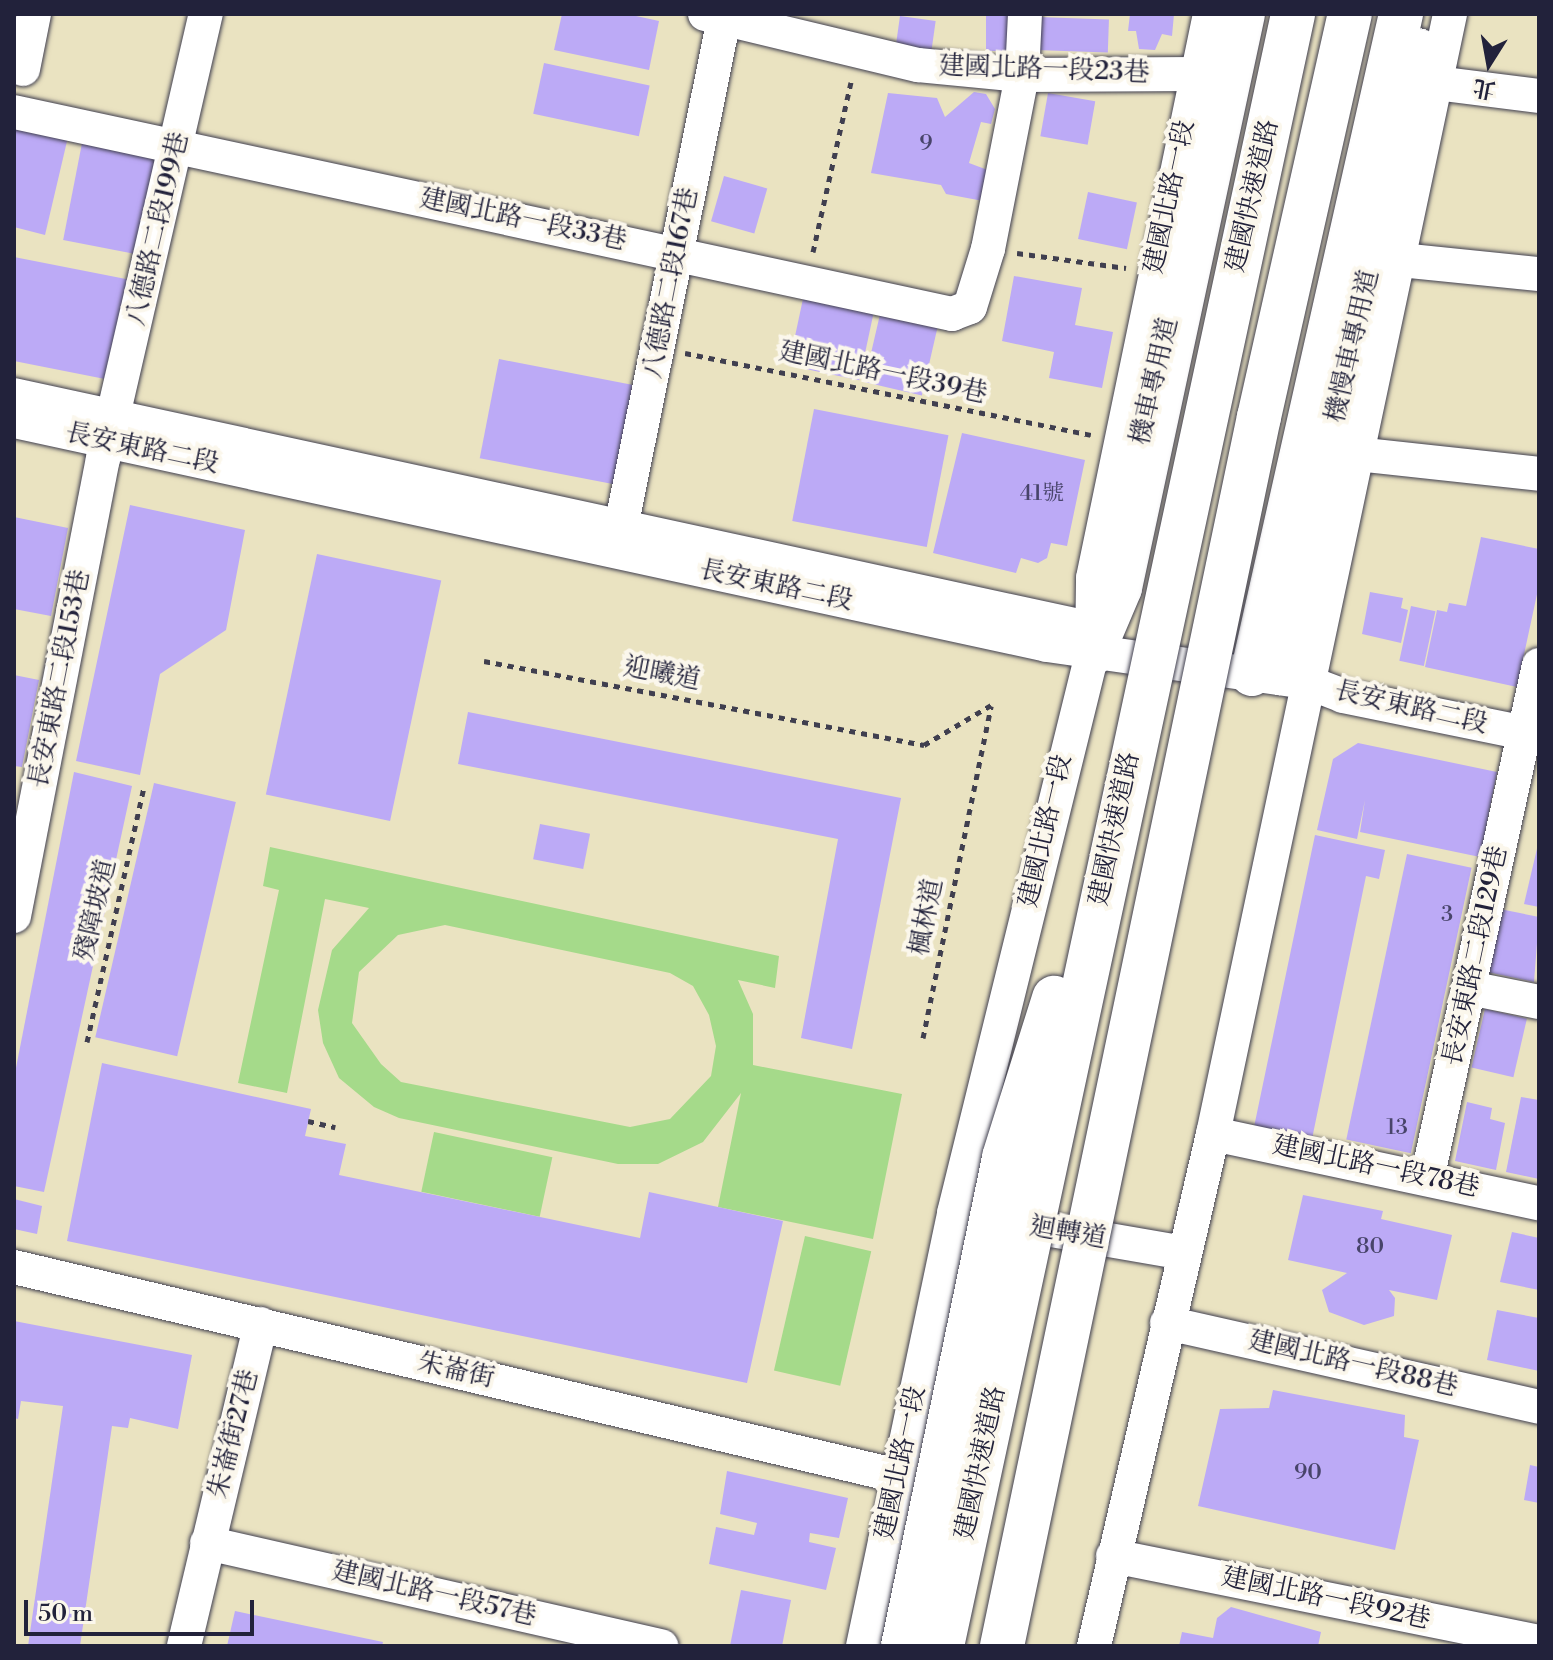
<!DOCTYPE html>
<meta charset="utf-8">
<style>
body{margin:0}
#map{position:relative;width:1553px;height:1660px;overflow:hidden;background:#eae3c1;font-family:"Libre Bodoni","Noto Serif TC",serif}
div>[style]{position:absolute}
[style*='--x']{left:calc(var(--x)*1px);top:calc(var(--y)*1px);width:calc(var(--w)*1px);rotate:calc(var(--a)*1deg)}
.green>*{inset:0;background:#a5da8a;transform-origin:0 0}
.building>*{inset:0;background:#bcaaf6;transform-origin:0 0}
.path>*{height:5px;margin-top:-2.5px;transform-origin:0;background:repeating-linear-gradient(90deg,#403f4f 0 6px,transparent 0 12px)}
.roads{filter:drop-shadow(0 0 2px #403f4f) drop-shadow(0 0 2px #403f4f)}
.minor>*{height:34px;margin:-17px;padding:0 17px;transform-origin:17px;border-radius:17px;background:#fff}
.highway>*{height:44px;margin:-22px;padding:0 22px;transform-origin:22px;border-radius:22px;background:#fff}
.bridges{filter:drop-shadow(0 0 2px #403f4f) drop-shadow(0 0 2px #403f4f)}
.highway-bridge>*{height:44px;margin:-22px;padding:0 22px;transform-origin:22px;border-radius:22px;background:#fff}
span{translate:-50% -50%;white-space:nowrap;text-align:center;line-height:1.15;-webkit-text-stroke:8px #fbf7ec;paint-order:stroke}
.number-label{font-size:22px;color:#48446a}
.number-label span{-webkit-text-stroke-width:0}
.street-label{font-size:26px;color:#22223b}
.frame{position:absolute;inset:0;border:16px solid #22223b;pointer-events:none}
.north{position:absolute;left:1449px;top:24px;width:80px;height:80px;-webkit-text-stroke:6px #fbf7ec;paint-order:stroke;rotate:191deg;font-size:22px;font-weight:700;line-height:32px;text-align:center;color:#22223b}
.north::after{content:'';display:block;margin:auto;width:28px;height:36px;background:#22223b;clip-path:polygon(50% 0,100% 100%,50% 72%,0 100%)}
.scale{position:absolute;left:24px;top:1600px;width:230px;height:36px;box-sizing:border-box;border:4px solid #22223b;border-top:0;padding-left:10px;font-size:24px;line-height:28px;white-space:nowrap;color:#22223b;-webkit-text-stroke:6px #fbf7ec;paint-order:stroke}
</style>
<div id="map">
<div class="green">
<i style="clip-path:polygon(evenodd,270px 847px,779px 956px,775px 988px,738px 980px,753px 1014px,753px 1065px,902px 1094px,873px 1239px,718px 1207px,741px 1093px,703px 1142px,658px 1164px,618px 1164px,399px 1118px,374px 1107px,339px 1078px,323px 1043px,318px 1010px,332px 950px,369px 908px,325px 899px,287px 1093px,238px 1083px,279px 890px,263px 886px,270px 847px,445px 925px,670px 973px,693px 986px,709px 1015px,716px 1046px,711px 1076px,670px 1119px,630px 1127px,401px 1082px,381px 1064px,352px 1023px,359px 972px,398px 935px,445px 925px)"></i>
<i style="left:434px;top:1132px;width:121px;height:61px;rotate:12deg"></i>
<i style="left:805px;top:1236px;width:68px;height:138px;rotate:13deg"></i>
</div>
<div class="building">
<i style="clip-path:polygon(562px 14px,627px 14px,659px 21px,649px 70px,554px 50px)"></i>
<i style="left:986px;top:14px;width:22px;height:37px"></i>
<i style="clip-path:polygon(1130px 14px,1174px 14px,1172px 36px,1162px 34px,1155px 50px,1139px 49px,1136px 31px,1128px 31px)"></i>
<i style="left:900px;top:16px;width:36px;height:30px;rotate:8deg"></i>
<i style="left:1037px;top:17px;width:72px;height:33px;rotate:2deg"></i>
<i style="left:544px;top:63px;width:108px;height:52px;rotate:12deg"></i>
<i style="clip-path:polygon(974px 92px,986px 94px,995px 109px,991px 124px,981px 122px,969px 163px,993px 172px,983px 201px,946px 194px,941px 185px,871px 173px,888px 93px,937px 98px,945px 117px)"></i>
<i style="left:1048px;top:93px;width:48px;height:44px;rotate:10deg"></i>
<i style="clip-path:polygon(14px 124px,68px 137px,45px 235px,14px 227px)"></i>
<i style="left:83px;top:138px;width:80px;height:104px;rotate:11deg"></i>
<i style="left:724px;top:176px;width:45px;height:47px;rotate:16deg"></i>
<i style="left:1088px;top:192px;width:50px;height:48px;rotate:12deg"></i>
<i style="clip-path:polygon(14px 257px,131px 280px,110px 380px,14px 361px)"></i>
<i style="clip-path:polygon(1014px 276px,1082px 288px,1075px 325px,1113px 332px,1102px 388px,1049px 378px,1054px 352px,1002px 341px)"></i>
<i style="left:804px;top:294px;width:72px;height:73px;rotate:12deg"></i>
<i style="left:881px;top:310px;width:59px;height:74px;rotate:13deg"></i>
<i style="left:499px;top:359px;width:138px;height:101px;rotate:11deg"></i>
<i style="left:814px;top:409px;width:137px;height:114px;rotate:11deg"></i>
<i style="clip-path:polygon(962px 433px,1085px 460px,1067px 546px,1051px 543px,1047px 558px,1038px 563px,1021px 558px,1016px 573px,933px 553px)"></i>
<i style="clip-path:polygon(130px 505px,245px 530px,226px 630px,160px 674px,140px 775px,76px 761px)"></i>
<i style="clip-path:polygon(14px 517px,68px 528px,51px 616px,14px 609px)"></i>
<i style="clip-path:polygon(1481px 537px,1539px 549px,1539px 585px,1517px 687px,1425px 667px,1437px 610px,1447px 612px,1449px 603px,1466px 606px)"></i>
<i style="left:317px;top:554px;width:127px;height:246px;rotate:12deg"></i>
<i style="clip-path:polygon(1370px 592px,1403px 598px,1401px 608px,1408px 610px,1401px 643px,1362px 634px)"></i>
<i style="left:1411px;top:606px;width:25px;height:56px;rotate:12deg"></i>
<i style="clip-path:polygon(14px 675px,39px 680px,22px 767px,14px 766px)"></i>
<i style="clip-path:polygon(468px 712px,901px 798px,852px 1049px,801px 1038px,838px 839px,458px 764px)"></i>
<i style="clip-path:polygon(1358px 743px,1497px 772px,1480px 857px,1360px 832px,1365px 800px,1357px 839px,1317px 830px,1333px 759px)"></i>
<i style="clip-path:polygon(74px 772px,132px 786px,44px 1192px,14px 1186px,14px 1078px)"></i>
<i style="left:154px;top:783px;width:84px;height:261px;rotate:13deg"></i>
<i style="left:540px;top:824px;width:51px;height:36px;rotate:11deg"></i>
<i style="clip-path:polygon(1315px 835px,1385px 850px,1379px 879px,1366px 876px,1312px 1139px,1254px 1127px)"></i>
<i style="clip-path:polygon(1539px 840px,1539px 907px,1524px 904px)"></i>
<i style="left:1407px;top:854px;width:66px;height:292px;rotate:12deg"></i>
<i style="clip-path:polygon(1500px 909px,1539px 917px,1534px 982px,1487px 972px)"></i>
<i style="left:1485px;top:1009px;width:43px;height:60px;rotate:13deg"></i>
<i style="clip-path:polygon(102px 1063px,311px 1109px,305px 1136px,346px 1144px,339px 1175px,640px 1238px,649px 1192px,783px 1221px,747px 1383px,67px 1241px)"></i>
<i style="clip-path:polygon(1521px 1097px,1539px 1100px,1539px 1179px,1506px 1172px)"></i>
<i style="clip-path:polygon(1467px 1102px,1492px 1108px,1490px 1119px,1505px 1123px,1496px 1170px,1455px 1161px)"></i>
<i style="clip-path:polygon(1303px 1195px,1383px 1211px,1381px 1219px,1452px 1235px,1437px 1300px,1389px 1290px,1395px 1298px,1394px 1316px,1364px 1325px,1329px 1312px,1322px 1290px,1347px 1273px,1288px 1260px)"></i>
<i style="clip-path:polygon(14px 1199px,42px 1206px,37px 1234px,14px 1229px)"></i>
<i style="clip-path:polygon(1512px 1232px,1539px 1238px,1539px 1290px,1500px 1282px)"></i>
<i style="clip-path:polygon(1497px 1310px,1539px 1318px,1539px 1371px,1487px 1360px)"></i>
<i style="clip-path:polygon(14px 1321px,192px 1355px,178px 1429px,130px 1418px,128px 1428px,112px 1426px,80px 1646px,28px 1646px,63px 1406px,21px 1401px,18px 1419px,14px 1418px)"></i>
<i style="clip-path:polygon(1273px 1390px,1405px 1415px,1404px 1437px,1419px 1440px,1395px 1550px,1198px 1506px,1220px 1409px,1269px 1408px)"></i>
<i style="clip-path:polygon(1530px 1465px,1539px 1467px,1539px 1503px,1524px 1500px)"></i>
<i style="clip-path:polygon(727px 1471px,848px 1498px,839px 1538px,810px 1533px,809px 1542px,836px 1548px,826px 1590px,709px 1564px,716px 1527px,754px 1535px,757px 1523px,720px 1514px)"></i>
<i style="clip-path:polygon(741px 1590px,791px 1600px,782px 1646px,730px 1646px)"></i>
<i style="clip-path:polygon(1231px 1607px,1321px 1632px,1318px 1646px,1179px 1646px,1182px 1632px,1213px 1638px,1217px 1618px)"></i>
<i style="clip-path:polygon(235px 1611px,383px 1642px,382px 1646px,227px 1646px)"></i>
</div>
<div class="path">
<i style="--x:813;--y:252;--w:174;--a:-77.4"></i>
<i style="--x:1017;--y:253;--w:110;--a:7.8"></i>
<i style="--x:685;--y:353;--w:414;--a:11.4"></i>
<i style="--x:484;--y:661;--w:448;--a:10.8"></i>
<i style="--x:924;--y:745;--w:78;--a:-30.8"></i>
<i style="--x:923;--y:1038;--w:339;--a:-78.4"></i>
<i style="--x:87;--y:1042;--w:262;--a:-77.4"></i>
<i style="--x:308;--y:1121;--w:28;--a:13"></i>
</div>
<div class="roads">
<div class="minor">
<i style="--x:705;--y:14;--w:219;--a:13.5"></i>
<i style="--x:918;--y:65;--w:104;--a:5.5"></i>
<i style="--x:1022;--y:75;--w:174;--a:-0.3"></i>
<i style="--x:23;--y:69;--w:56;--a:-78.7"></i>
<i style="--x:1436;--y:83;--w:104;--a:7.2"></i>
<i style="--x:14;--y:112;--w:960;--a:12.15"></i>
<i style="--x:952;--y:314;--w:19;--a:-21"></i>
<i style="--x:970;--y:307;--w:61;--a:-72.8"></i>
<i style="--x:988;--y:249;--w:177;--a:-78.9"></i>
<i style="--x:1022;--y:75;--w:61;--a:-87.2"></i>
<i style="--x:1400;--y:260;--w:140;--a:5.8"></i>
<i style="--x:14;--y:395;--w:1113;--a:12.24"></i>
<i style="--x:14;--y:421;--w:1057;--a:12.23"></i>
<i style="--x:1047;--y:645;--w:263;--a:8.1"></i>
<i style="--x:1307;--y:682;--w:39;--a:21"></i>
<i style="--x:1343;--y:696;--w:200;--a:11.5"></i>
<i style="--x:1356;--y:454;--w:184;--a:6.2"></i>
<i style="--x:617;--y:547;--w:544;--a:-78.55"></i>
<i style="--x:1279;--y:678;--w:648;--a:-77.42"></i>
<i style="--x:14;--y:916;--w:466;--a:-79"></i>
<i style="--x:103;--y:459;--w:457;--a:-77"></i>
<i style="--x:1469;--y:988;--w:71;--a:11.3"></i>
<i style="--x:1213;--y:1134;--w:333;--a:12"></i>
<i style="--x:1427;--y:1179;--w:526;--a:-77.71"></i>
<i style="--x:1010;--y:1223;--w:176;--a:9.8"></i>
<i style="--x:14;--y:1267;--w:908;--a:13.3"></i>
<i style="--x:1167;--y:1323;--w:381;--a:12.7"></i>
<i style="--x:207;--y:1543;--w:466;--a:12.8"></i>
<i style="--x:1113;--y:1556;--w:435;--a:11.4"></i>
<i style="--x:184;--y:1646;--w:331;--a:-76.6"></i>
<i style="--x:863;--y:1646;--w:442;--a:-78.1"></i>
<i style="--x:954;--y:1213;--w:576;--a:-76.13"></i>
<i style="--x:1092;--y:654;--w:76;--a:-89.2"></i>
<i style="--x:1093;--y:578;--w:576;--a:-78.28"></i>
<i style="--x:1094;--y:1646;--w:526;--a:-76.92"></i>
<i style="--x:1213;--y:1134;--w:1145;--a:-78.05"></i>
</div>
<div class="highway">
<i style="--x:1092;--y:654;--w:72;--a:-67"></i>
<i style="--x:1120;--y:588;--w:587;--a:-77.91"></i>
<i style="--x:1252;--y:674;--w:677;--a:-77.28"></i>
</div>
</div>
<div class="bridges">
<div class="highway-bridge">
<i style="--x:903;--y:1646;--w:499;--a:-78.3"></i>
<i style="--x:1004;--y:1157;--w:167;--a:-72.5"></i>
<i style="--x:942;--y:1646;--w:1669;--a:-77.86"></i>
<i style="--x:1002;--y:1646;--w:1256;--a:-78.19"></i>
<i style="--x:1259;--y:417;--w:413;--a:-77.3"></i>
</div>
</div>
<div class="number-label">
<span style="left:926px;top:144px">9</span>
<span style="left:1042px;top:494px">41號</span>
<span style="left:1447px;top:915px">3</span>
<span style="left:1397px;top:1128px">13</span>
<span style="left:1370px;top:1247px">80</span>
<span style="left:1308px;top:1473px">90</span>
</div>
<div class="street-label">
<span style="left:1044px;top:70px;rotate:2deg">建國北路一段23巷</span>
<span style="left:1253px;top:196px;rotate:-77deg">建國快速道路</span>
<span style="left:1170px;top:197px;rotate:-78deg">建國北路一段</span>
<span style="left:523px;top:220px;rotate:12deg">建國北路一段33巷</span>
<span style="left:158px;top:229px;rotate:-77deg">八德路二段199巷</span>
<span style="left:671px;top:283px;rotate:-79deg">八德路二段167巷</span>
<span style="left:1353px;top:346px;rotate:-77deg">機慢車專用道</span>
<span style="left:883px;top:373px;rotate:12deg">建國北路一段39巷</span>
<span style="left:1155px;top:381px;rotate:-77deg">機車專用道</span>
<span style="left:142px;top:449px;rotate:12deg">長安東路二段</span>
<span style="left:776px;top:586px;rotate:12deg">長安東路二段</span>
<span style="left:662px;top:674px;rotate:11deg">迎曦道</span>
<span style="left:60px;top:679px;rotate:-79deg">長安東路二段153巷</span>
<span style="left:1411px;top:708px;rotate:13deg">長安東路二段</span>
<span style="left:1115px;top:829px;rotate:-78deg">建國快速道路</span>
<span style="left:1046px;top:831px;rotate:-77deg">建國北路一段</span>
<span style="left:96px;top:910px;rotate:-77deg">殘障坡道</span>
<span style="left:927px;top:917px;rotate:-79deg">楓林道</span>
<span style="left:1476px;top:956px;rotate:-78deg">長安東路二段129巷</span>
<span style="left:1376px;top:1167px;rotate:12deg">建國北路一段78巷</span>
<span style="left:1068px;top:1233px;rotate:10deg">迴轉道</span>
<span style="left:1353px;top:1364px;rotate:13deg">建國北路一段88巷</span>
<span style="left:456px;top:1371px;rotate:13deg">朱崙街</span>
<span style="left:234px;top:1434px;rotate:-76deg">朱崙街27巷</span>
<span style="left:901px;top:1463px;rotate:-78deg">建國北路一段</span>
<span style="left:981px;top:1463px;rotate:-78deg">建國快速道路</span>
<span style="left:434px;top:1594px;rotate:13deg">建國北路一段57巷</span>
<span style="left:1326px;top:1599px;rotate:12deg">建國北路一段92巷</span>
</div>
<div class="frame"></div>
<div class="north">北</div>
<div class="scale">50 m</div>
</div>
